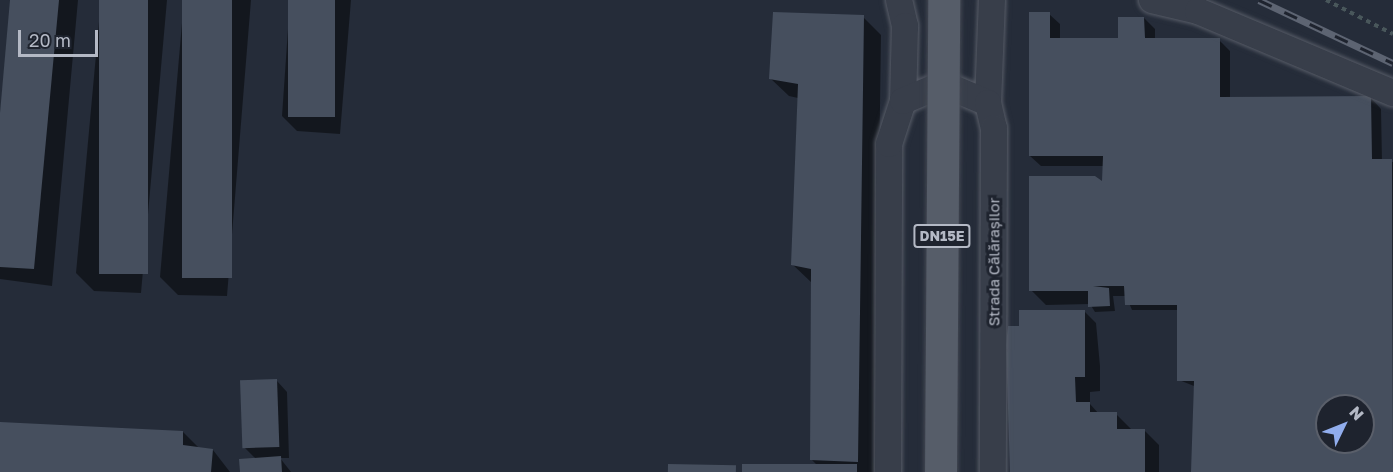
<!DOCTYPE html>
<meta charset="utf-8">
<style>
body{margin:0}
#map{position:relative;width:1393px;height:472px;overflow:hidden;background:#252c39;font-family:"Golos Text",sans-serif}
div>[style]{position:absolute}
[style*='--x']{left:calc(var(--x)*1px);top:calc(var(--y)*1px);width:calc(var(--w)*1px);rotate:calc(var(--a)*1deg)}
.shadow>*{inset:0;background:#0007}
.building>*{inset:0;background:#464f5e;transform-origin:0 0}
.path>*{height:4px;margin-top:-2px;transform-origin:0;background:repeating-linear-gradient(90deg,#49575b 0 4.5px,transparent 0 9px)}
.roads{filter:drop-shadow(0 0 2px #575c67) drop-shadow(0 0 2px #575c67)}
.minor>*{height:26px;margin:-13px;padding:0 13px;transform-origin:13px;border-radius:13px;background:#383e4a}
.rail>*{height:7px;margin-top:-3.5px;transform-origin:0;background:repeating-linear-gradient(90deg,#1e232e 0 14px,#5d6472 0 28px);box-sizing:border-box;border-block:2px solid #5d6472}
.bridges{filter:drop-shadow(0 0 2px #424752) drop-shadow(0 0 2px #424752)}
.major-bridge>*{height:32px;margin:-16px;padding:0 16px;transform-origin:16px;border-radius:16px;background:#565d69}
span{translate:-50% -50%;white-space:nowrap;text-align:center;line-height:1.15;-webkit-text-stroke:6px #1e232e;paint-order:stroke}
.shield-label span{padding:2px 4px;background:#1e232e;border:2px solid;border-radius:4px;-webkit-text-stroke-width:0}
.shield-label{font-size:14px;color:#b4b9c5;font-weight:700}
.street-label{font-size:15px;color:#b4b9c5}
.north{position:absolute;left:1315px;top:394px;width:60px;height:60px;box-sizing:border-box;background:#1e232e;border:2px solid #5a5f6a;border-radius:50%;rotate:47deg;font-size:16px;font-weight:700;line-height:24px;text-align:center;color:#b4b9c5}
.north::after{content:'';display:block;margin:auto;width:21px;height:27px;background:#91aded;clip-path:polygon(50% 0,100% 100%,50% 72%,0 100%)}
.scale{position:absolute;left:18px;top:30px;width:80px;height:27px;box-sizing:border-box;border:3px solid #b4b9c5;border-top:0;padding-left:8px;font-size:18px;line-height:21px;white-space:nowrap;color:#b4b9c5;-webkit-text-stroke:4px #1e232e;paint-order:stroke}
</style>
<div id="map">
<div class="shadow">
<i style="clip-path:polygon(11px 0,78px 0,52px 286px,0 279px,0 119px)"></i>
<i style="clip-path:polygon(101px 0,167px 0,141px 293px,94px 291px,76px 273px)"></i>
<i style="clip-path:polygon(184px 0,251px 0,227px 296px,178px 295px,160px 277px)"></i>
<i style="clip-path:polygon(290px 0,351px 0,340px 134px,297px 131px,282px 116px)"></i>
<i style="clip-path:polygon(evenodd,1049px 14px,1060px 24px,1060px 40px,1119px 40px,1144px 18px,1155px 29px,1155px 40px,1219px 40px,1230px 51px,1230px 98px,1371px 98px,1381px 109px,1382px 161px,1393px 162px,1393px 472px,1193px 472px,1194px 386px,1179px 380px,1179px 310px,1132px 310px,1126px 296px,1113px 296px,1115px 311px,1095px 312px,1090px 304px,1046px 305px,1031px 290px,1103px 182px,1104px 166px,1041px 166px,1030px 156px,1049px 14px,1327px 406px,1363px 406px,1363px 442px,1327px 442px,1327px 406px)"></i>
<i style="clip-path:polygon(863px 17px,881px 35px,875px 472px,744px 472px,817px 465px,812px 460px,812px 283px,792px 264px,798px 98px,789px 96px,770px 78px)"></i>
<i style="clip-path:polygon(1085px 312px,1096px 323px,1100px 366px,1100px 391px,1090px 392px,1090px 404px,1099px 414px,1116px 414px,1132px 430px,1144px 430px,1159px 445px,1159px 472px,1011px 472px,1023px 328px)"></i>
<i style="clip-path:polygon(277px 381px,287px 392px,289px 458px,280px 458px,291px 472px,241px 472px,256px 459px,244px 447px)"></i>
<i style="clip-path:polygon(0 424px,183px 432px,199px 448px,213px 450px,230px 472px,0 472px)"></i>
</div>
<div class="building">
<i style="clip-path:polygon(10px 0,59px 0,34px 269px,0 267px,0 113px)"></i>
<i style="left:99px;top:0;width:49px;height:274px"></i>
<i style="left:182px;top:0;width:50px;height:278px"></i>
<i style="left:288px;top:0;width:47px;height:117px"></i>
<i style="clip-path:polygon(773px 12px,864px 15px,858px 462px,810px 460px,811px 269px,791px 265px,798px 84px,769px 79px)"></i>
<i style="clip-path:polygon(evenodd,1029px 12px,1050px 12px,1050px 38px,1118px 38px,1118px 17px,1144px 17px,1145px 38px,1220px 38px,1220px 97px,1371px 96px,1372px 159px,1392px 159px,1393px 472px,1191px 472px,1194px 381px,1177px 381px,1177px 305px,1125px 305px,1124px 286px,1093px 286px,1109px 288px,1110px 306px,1088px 307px,1088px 291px,1029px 291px,1029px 176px,1095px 176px,1102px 181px,1103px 156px,1029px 156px,1029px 12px,1327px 406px,1363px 406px,1363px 442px,1327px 442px,1327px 406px)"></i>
<i style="clip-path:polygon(1019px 310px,1085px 310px,1085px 377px,1075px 377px,1076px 402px,1090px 402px,1090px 412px,1117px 412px,1117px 429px,1145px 429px,1145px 472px,1010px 472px,1006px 345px,1008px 326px,1019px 326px)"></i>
<i style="left:277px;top:379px;width:68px;height:37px;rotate:88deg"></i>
<i style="clip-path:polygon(0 422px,183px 431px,183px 445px,213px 449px,211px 472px,0 472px)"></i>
<i style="clip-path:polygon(281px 456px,282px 472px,240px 472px,239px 459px)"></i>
<i style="left:668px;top:464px;width:68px;height:8px;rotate:1deg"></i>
<i style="left:742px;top:464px;width:115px;height:8px"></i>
</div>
<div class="path">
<i style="--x:1326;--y:0;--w:75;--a:26.9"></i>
</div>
<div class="roads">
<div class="minor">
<i style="--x:899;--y:0;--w:27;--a:77"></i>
<i style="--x:905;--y:26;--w:75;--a:91.5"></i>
<i style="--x:1152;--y:0;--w:47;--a:13.4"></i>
<i style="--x:1198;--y:11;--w:212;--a:22.8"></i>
<i style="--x:988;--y:103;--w:103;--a:-87.8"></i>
<i style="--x:888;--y:472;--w:328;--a:-89.8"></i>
<i style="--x:889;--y:144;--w:45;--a:-72"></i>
<i style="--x:903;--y:101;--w:43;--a:-23"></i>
<i style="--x:943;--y:84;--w:49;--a:22.9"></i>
<i style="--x:988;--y:103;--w:26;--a:77"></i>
<i style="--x:994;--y:128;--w:344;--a:90.2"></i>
</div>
</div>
<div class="rail">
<i style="--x:1259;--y:0;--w:148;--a:25.2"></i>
</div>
<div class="bridges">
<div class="major-bridge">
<i style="--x:941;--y:472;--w:472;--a:-89.6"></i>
</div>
</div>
<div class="shield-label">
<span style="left:942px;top:236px">DN15E</span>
</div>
<div class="street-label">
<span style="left:994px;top:262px;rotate:-90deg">Strada Călărașilor</span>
</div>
<div class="north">N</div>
<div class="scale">20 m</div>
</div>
